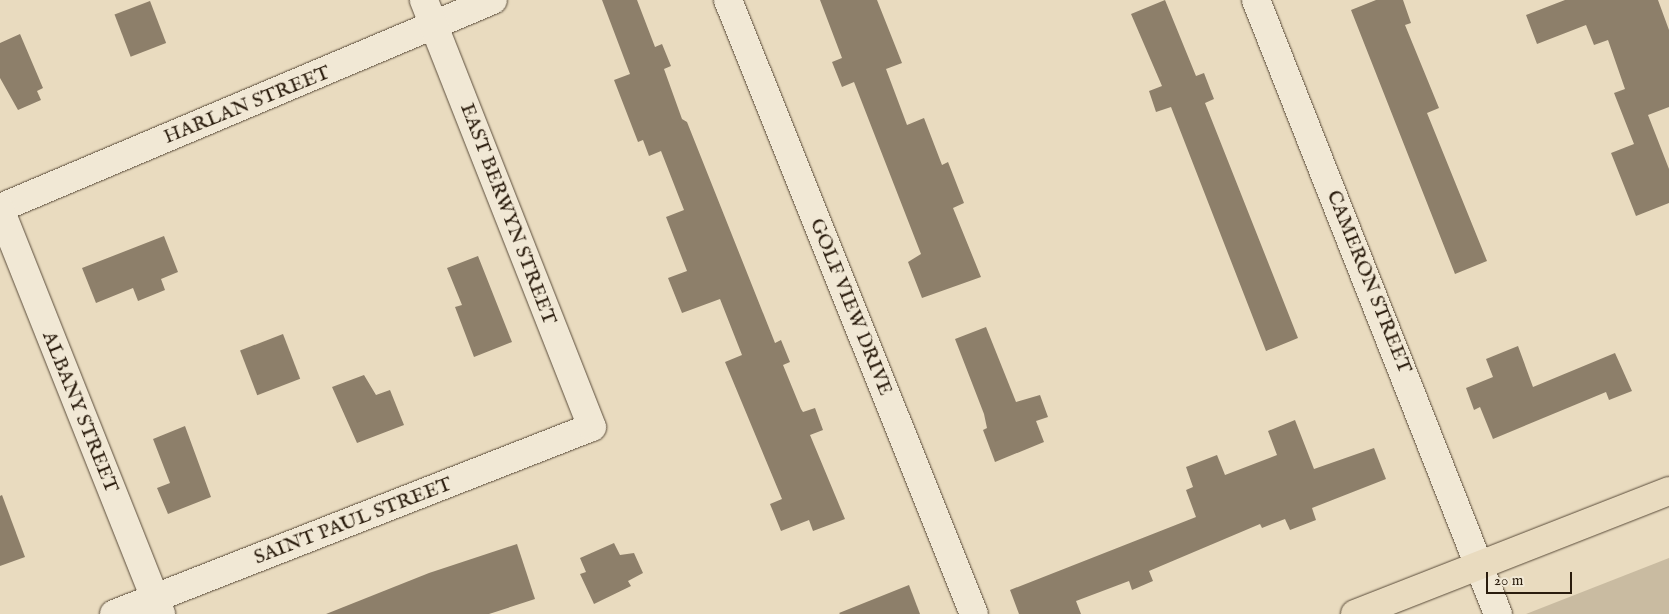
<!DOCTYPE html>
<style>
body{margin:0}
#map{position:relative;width:1669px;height:614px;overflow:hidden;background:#e9dbbf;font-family:"IM FELL English",serif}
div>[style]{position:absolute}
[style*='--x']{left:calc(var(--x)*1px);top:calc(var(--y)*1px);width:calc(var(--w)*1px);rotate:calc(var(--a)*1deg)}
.green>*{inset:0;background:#c9bba1}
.building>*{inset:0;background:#8d7f6a;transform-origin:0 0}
.roads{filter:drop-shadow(0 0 1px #5a4c3a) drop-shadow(0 0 1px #5a4c3a)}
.minor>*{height:28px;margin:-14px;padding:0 14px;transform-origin:14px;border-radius:14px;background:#f1e8d5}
.major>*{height:28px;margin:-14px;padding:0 14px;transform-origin:14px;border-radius:14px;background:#e9dbbf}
span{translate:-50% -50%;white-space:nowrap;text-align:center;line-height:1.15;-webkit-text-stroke:4px #f1e8d5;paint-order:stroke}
.street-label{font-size:20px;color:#2a1c0d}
.scale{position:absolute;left:1486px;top:572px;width:86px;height:22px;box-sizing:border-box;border:2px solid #2a1c0d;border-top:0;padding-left:6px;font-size:15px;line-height:18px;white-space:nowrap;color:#2a1c0d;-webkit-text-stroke:4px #f1e8d5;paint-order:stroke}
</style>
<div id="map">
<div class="green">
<i style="clip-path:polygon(1669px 558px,1669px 614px,1526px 614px)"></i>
</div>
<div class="building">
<i style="clip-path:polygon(602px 0,637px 0,655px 47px,662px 44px,671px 66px,664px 69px,682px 119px,687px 122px,775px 343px,781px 340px,790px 362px,783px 365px,801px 409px,803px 412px,815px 408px,823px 430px,810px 435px,845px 519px,813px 531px,809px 520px,781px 531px,770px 504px,782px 499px,725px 362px,742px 355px,720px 299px,682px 313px,668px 278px,687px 271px,666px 217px,684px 210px,661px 151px,649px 156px,643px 140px,638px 142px,614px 80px,630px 74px)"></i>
<i style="clip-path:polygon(820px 0,877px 0,902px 63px,886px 69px,907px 125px,924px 118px,942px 165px,948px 162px,964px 203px,953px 208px,981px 277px,922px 298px,908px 262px,921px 254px,854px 82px,842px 87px,832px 62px,842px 58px)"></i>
<i style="clip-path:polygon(1165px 0,1196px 76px,1204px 73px,1214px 99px,1205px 103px,1298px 338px,1266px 351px,1171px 107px,1156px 112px,1149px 91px,1162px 86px,1131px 14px)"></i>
<i style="clip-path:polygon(1376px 0,1403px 0,1411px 23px,1405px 25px,1439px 108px,1427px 113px,1487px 261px,1455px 274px,1351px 10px)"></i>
<i style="clip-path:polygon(1565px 0,1658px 0,1669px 30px,1669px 107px,1648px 115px,1669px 169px,1669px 203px,1636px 216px,1611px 153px,1634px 144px,1614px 93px,1625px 89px,1608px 40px,1594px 45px,1586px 25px,1537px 44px,1526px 15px)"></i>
<i style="left:150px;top:1px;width:45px;height:38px;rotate:69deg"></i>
<i style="clip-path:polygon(20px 34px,43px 88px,37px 91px,41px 100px,18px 110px,0 78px,0 43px)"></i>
<i style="clip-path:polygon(164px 236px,178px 272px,161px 279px,165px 290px,138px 301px,133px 288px,96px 303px,82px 268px)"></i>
<i style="clip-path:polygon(478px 256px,512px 342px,474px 357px,455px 307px,462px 305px,447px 268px)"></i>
<i style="clip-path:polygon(986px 327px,1016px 402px,1040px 395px,1048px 417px,1036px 421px,1044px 442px,995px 462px,983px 430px,987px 428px,984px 414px,955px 339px)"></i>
<i style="left:283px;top:334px;width:48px;height:46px;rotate:69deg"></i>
<i style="clip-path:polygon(1518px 346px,1533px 387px,1615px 353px,1632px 391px,1609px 400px,1606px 392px,1493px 439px,1480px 407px,1474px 410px,1466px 388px,1493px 377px,1486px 359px)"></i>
<i style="clip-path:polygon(364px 375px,376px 395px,390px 390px,404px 425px,357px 443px,332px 387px)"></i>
<i style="clip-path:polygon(1295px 420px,1314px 469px,1374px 448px,1386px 479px,1312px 508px,1316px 520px,1290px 530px,1285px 519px,1262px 528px,1260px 524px,1149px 571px,1153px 581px,1132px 590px,1129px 581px,1076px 601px,1081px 614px,1019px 614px,1010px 590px,1196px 517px,1186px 490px,1193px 487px,1186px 467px,1217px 455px,1225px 475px,1277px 455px,1268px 431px)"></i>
<i style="clip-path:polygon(185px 426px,211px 497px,168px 514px,157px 488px,170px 483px,153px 439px)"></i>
<i style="clip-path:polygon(2px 495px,25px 557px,0 566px,0 496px)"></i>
<i style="clip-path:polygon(614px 543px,620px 555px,634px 553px,643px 573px,628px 581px,631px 586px,594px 604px,580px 574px,586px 572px,580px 558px)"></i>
<i style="clip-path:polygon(517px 544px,535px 599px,489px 614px,326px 614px,429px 573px)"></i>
<i style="clip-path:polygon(909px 585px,920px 614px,840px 614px,839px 613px)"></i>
</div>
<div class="roads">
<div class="minor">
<i style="--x:728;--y:0;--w:661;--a:68.17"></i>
<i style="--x:1256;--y:0;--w:660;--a:68.49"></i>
<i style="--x:0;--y:208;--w:535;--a:-22.88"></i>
<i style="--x:0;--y:209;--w:436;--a:68.3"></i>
<i style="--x:114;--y:614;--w:513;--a:-21.37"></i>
<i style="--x:592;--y:427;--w:459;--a:-111.5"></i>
</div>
<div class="major">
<i style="--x:1355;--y:614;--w:337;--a:-21.4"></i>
</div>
</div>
<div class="street-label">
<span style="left:247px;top:105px;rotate:-22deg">HARLAN STREET</span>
<span style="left:508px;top:214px;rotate:69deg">EAST BERWYN STREET</span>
<span style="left:1369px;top:282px;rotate:68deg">CAMERON STREET</span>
<span style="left:851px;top:307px;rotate:68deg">GOLF VIEW DRIVE</span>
<span style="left:80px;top:412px;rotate:68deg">ALBANY STREET</span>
<span style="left:353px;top:521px;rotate:-21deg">SAINT PAUL STREET</span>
</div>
<div class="scale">20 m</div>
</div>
